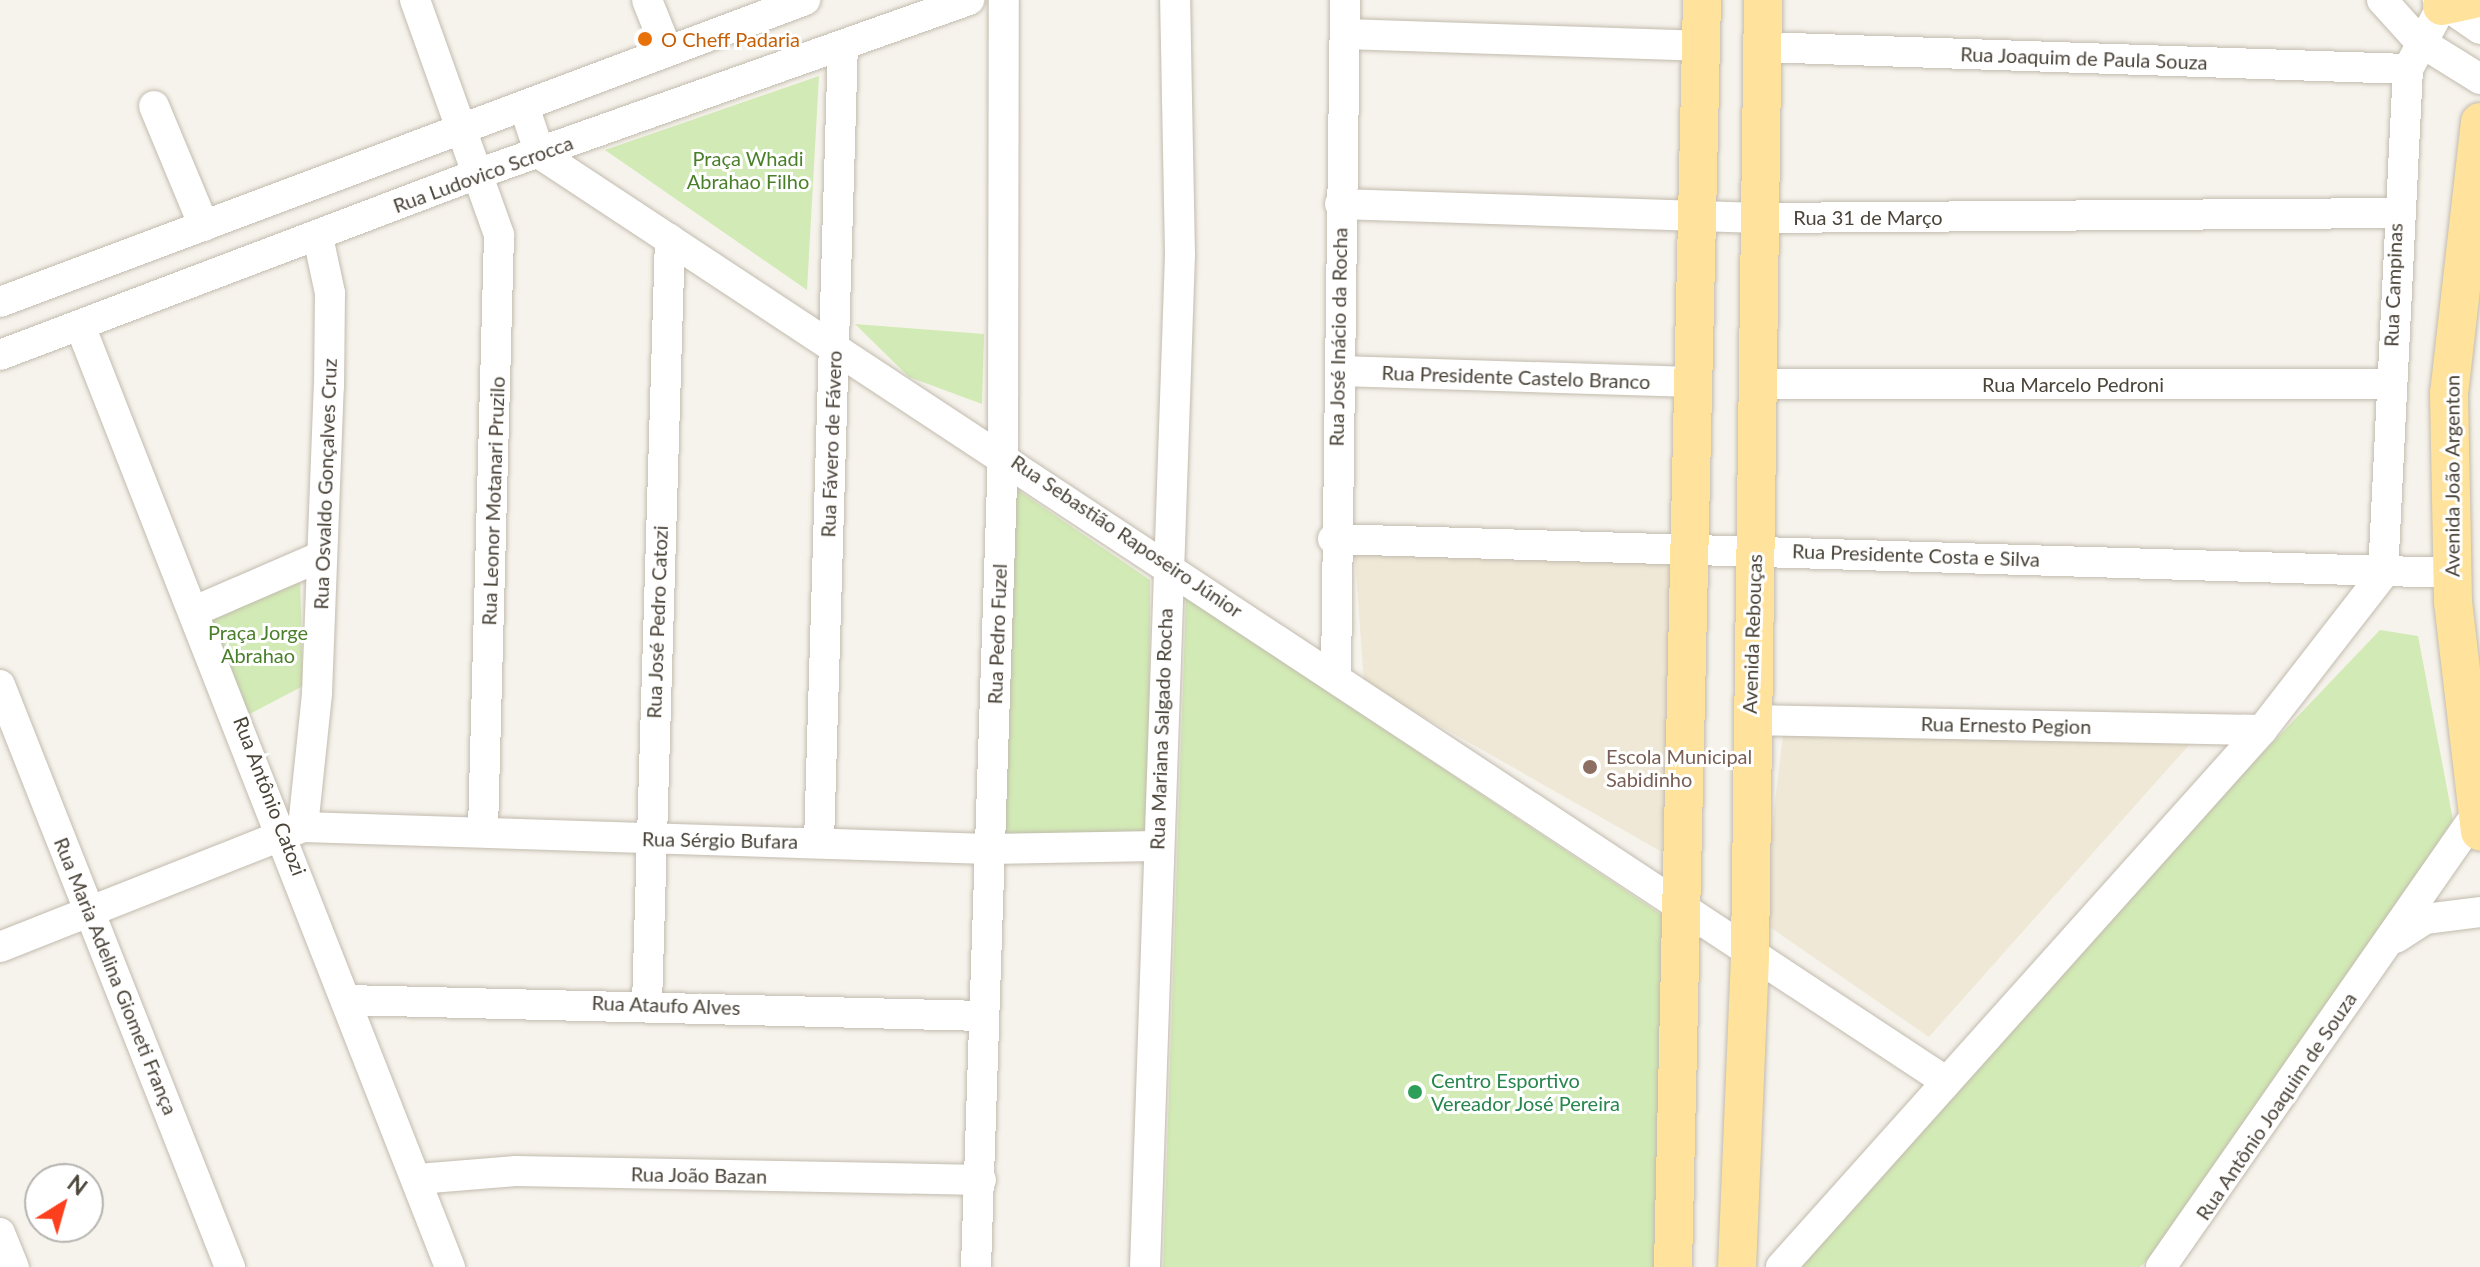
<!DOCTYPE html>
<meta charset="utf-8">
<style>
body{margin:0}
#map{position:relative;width:2480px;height:1267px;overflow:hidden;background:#f6f3ec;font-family:Lato,sans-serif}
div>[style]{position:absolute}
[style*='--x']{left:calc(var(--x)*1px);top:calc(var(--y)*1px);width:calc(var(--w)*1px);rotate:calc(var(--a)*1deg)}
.education>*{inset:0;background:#efe8d6}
.green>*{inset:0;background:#d2eab5}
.roads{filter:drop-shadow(0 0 2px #c2bbae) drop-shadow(0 0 2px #c2bbae)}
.minor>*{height:30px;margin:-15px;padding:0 15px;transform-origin:15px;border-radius:15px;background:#fff}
.major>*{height:38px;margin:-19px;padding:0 19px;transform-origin:19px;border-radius:19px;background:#ffe39c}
.dots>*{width:22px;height:22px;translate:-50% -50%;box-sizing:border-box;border:4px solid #fff;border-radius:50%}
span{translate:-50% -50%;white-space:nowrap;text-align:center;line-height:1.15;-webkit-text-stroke:6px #fff;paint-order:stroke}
.food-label{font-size:20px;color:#c56008}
.left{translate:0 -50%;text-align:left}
.street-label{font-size:20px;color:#4b4439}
.park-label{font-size:20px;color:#4a7f2a}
.education-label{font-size:20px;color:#785e54}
.leisure-label{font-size:20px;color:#27864d}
.north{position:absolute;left:24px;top:1163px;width:80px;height:80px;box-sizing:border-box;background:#fff;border:2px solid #b7b4b0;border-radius:50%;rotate:37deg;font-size:22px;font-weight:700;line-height:32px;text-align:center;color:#4b4439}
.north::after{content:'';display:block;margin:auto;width:28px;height:36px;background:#fc3f1d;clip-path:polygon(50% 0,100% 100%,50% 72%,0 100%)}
</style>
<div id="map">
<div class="education">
<i style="clip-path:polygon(1354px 543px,1678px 551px,1662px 852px,1364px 683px)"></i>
<i style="clip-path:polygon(1783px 735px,2197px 736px,1929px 1037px,1761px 921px)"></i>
</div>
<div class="green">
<i style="clip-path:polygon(819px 76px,807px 290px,605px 150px)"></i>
<i style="clip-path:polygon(855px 324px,984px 334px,982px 404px,909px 377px)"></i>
<i style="clip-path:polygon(1009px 484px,1150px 580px,1149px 837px,1004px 845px)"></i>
<i style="clip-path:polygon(300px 576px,303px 686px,242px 718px,202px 621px)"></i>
<i style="clip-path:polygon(1186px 597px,1665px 917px,1658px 1267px,1163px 1267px)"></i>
<i style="clip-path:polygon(2380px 630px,2418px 636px,2453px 820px,2183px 1226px,2140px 1267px,1772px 1267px)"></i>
</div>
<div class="roads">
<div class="minor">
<i style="--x:415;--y:0;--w:250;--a:70.3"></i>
<i style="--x:499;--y:235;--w:597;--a:91.54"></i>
<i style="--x:647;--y:0;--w:54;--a:68.2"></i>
<i style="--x:2382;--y:0;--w:55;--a:47.9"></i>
<i style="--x:2419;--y:41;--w:72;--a:31.9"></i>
<i style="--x:2438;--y:0;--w:51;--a:34.6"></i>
<i style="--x:1345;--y:34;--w:354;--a:1.9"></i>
<i style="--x:1761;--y:47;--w:647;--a:1.95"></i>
<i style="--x:154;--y:106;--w:130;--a:67.4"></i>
<i style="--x:524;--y:106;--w:51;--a:71.6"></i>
<i style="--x:540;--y:154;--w:1685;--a:33.41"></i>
<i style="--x:1340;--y:204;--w:419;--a:1.9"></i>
<i style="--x:1759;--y:218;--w:637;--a:-0.45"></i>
<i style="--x:0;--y:302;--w:860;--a:-20.56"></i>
<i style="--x:81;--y:328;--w:1009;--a:68.55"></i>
<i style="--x:0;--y:355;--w:513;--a:-20.77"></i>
<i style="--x:480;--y:173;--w:519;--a:-19.48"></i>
<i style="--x:1340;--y:371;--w:353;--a:1.8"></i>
<i style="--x:1757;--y:384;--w:633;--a:0"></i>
<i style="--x:1333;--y:539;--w:1119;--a:1.74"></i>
<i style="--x:197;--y:610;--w:136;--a:-23.4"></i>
<i style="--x:1336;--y:674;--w:674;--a:-89.23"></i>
<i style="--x:0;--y:685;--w:626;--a:68.44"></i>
<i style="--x:1749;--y:720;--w:513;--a:1.12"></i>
<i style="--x:303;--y:827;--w:135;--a:-84"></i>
<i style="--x:317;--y:693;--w:306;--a:-87.8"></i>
<i style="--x:329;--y:387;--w:94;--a:-89.4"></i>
<i style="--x:330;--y:293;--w:57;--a:-102.1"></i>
<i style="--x:819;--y:842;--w:797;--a:-88.28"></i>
<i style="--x:2396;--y:938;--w:35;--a:-33"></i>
<i style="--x:2425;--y:919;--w:55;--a:-7.3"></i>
<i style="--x:0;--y:947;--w:326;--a:-21.6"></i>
<i style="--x:303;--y:827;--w:686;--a:1.84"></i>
<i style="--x:989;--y:849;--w:168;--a:-1"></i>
<i style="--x:347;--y:1000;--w:637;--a:1.44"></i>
<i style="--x:647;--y:1004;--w:765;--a:-88.28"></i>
<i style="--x:418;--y:1179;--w:98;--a:-4.7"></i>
<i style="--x:516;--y:1171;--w:465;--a:1.1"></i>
<i style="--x:0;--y:1233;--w:37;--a:68"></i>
<i style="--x:976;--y:1267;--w:814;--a:-88.1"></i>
<i style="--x:1003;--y:453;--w:453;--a:-89.9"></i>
<i style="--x:1145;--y:1267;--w:1013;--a:-88.02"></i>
<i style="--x:1180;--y:255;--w:255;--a:-91.1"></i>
<i style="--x:1781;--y:1267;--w:721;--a:-48.15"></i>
<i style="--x:2262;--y:730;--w:197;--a:-52.2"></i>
<i style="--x:2383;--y:574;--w:506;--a:-87.17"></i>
<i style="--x:2408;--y:69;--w:72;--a:-61.6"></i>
<i style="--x:2161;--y:1267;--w:551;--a:-55.13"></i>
</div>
<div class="major">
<i style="--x:2442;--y:6;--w:30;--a:-12"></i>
<i style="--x:2480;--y:122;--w:273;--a:96.5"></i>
<i style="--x:2449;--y:393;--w:209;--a:88.9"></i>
<i style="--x:2453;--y:602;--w:231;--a:83.3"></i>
<i style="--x:1673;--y:1267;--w:1267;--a:-88.69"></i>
<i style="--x:1737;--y:1267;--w:313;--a:-87.6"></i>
<i style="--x:1750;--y:954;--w:954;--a:-89.22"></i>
</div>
</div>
<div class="dots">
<i style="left:645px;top:39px;background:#e8710a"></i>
<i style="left:1590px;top:767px;background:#8d6e63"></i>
<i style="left:1415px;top:1092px;background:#2e9e5b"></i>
</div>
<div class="food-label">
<span class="left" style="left:661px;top:39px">O Cheff Padaria</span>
</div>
<div class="street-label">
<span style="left:2084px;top:58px;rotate:2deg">Rua Joaquim de Paula Souza</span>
<span style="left:483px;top:174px;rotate:-20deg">Rua Ludovico Scrocca</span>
<span style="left:1868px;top:217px">Rua 31 de Março</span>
<span style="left:2393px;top:285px;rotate:-88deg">Rua Campinas</span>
<span style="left:1338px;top:337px;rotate:-89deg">Rua José Inácio da Rocha</span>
<span style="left:1516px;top:377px;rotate:2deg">Rua Presidente Castelo Branco</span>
<span style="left:2073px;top:384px">Rua Marcelo Pedroni</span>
<span style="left:831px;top:444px;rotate:-88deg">Rua Fávero de Fávero</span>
<span style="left:2452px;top:476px;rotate:-90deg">Avenida João Argenton</span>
<span style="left:325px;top:484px;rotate:-88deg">Rua Osvaldo Gonçalves Cruz</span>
<span style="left:493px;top:501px;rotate:-88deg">Rua Leonor Motanari Pruzilo</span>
<span style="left:1127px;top:536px;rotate:34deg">Rua Sebastião Raposeiro Júnior</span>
<span style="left:1916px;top:555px;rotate:2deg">Rua Presidente Costa e Silva</span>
<span style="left:657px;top:622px;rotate:-88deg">Rua José Pedro Catozi</span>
<span style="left:997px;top:634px;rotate:-88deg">Rua Pedro Fuzel</span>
<span style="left:1752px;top:634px;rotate:-88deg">Avenida Rebouças</span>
<span style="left:2006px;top:725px;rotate:1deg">Rua Ernesto Pegion</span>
<span style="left:1161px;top:729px;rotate:-88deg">Rua Mariana Salgado Rocha</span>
<span style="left:270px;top:796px;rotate:69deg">Rua Antônio Catozi</span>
<span style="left:720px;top:840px;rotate:1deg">Rua Sérgio Bufara</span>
<span style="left:116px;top:976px;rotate:68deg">Rua Maria Adelina Giometi França</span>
<span style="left:666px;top:1005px;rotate:2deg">Rua Ataufo Alves</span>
<span style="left:2276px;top:1106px;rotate:-56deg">Rua Antônio Joaquim de Souza</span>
<span style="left:699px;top:1175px;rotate:1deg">Rua João Bazan</span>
</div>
<div class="park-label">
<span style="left:748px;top:170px">Praça Whadi<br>Abrahao Filho</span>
<span style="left:258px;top:644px">Praça Jorge<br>Abrahao</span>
</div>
<div class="education-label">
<span class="left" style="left:1606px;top:768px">Escola Municipal<br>Sabidinho</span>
</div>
<div class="leisure-label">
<span class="left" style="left:1431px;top:1092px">Centro Esportivo<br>Vereador José Pereira</span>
</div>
<div class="north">N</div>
</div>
